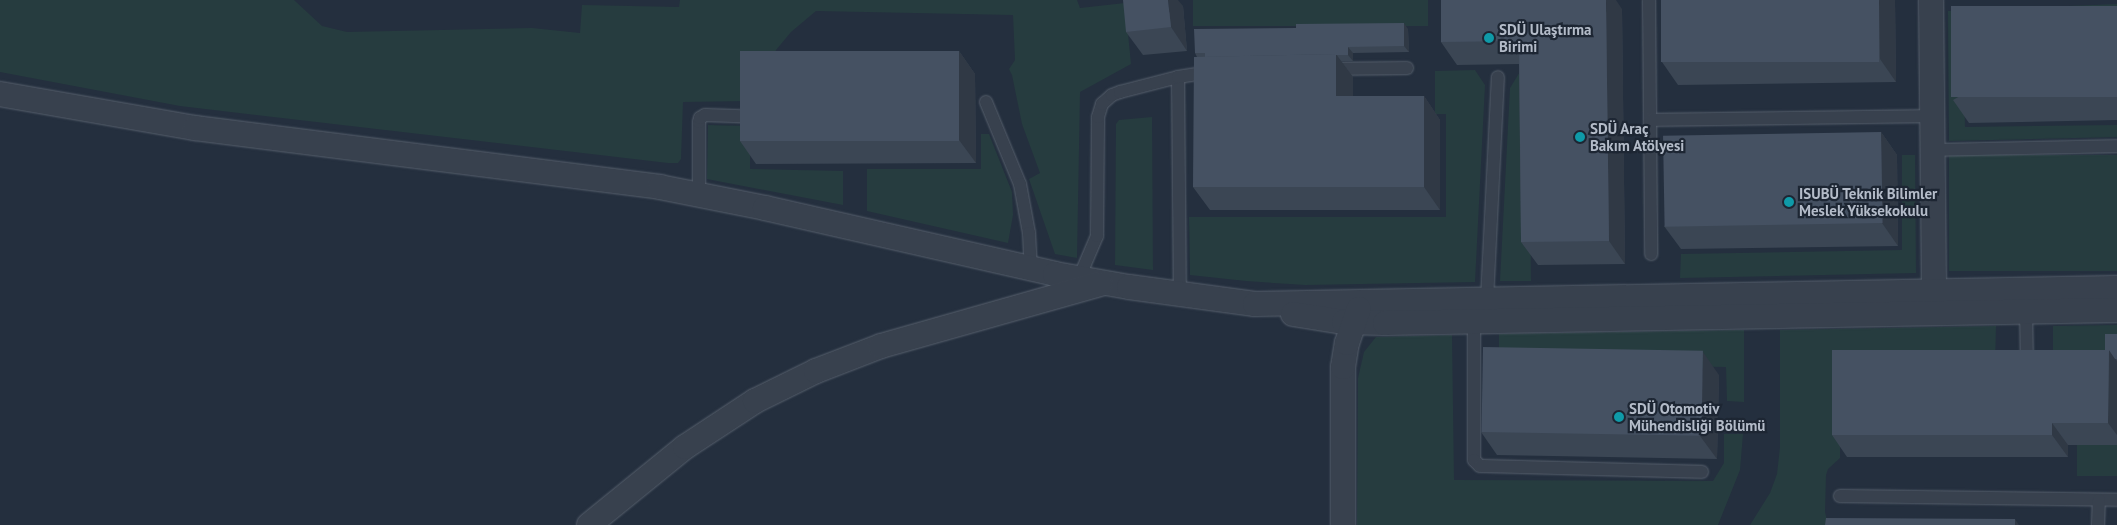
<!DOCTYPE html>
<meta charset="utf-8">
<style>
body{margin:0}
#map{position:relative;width:2117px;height:525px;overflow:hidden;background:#242f3e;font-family:"PT Sans",sans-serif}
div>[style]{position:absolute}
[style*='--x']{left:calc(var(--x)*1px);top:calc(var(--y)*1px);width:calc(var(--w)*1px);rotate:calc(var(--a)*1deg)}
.green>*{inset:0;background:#263c3f;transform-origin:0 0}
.roads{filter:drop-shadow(0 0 1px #565f6c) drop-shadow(0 0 1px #565f6c)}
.service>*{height:12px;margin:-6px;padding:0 6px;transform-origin:6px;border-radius:6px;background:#38414e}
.minor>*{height:24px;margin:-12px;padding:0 12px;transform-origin:12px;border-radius:12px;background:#38414e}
.wall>*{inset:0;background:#3b4654}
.shaded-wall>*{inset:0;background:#303945}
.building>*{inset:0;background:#455162;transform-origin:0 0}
.dots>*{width:14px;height:14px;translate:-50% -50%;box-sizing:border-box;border:2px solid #1d2633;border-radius:50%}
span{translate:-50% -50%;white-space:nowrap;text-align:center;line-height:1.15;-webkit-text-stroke:4.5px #1d2633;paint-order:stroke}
.poi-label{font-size:15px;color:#b4bcc9;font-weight:700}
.left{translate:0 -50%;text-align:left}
</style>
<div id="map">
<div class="green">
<i style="clip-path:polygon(0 0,294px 0,322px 26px,347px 32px,532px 28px,580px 33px,582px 5px,679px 7px,680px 0,1077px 0,1080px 8px,1125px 3px,1131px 64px,1080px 92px,1077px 258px,1055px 254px,1029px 179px,1040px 173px,1022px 124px,1012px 75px,1009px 69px,1015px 60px,1013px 15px,816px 11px,791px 32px,776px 50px,771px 68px,749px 101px,683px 102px,681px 159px,678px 163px,668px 163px,180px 106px,0 72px)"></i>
<i style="left:1193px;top:0;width:235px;height:26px"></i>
<i style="clip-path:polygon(2117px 4px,2117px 24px,1963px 28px,1965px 127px,2117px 125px,2117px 137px,1949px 141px,1948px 11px)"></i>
<i style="clip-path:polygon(1475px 70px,1485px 85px,1475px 282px,1305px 285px,1246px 281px,1190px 275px,1189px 217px,1446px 217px,1446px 114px,1435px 114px,1435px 71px)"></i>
<i style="clip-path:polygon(1521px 70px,1529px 70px,1531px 281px,1500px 281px,1510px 88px)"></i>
<i style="clip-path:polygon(1152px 117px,1153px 270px,1115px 265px,1116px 124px,1119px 120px)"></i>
<i style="clip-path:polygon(708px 125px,750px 126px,750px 169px,843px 171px,843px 205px,707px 179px)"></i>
<i style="clip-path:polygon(981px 134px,989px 134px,1012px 192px,1013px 215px,1008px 243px,867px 211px,867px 169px,981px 169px)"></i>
<i style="clip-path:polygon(1902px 155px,1915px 155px,1916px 273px,1680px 278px,1681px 254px,1902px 250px)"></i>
<i style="left:2117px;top:155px;width:116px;height:168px;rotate:90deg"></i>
<i style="clip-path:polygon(2117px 325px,2117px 476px,2077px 476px,2077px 364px,2053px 364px,2053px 326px)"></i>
<i style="clip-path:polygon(1996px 326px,1995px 366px,1840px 366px,1840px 458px,1828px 469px,1826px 475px,1825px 512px,1828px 525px,1750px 525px,1770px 493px,1777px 474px,1780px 447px,1780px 330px)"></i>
<i style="clip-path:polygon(1744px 330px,1744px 402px,1727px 401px,1726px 367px,1499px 364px,1499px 334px)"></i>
<i style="clip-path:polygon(1452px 335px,1454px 480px,1713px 481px,1724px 463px,1724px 434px,1743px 434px,1740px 470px,1718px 525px,1357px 525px,1358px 378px,1364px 352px,1376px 337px)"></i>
</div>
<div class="roads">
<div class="service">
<i style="--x:1649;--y:0;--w:254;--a:89.5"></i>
<i style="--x:1330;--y:69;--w:77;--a:-0.7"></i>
<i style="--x:1178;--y:77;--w:217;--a:89.5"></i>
<i style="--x:986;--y:102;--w:89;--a:67.5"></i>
<i style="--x:1020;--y:184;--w:50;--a:79.6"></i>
<i style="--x:1029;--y:233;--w:35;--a:87"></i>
<i style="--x:1651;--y:120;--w:281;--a:-0.8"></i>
<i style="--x:1933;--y:150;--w:184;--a:-1.2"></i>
<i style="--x:699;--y:194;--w:72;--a:-90"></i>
<i style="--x:699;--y:122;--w:4;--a:-76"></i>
<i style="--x:700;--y:118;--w:6;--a:-31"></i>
<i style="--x:705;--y:115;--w:36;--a:2"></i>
<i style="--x:1079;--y:278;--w:46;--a:-66.8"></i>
<i style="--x:1097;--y:236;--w:119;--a:-89.5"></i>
<i style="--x:1098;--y:117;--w:14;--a:-73"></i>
<i style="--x:1102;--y:104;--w:13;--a:-42"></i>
<i style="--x:1112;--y:95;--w:9;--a:-21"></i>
<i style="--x:1120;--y:92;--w:60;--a:-14.5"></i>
<i style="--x:1178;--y:77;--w:32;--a:-9"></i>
<i style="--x:1487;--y:300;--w:223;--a:-87.2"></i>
<i style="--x:2026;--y:311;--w:52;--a:88.9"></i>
<i style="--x:1474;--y:321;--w:139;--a:90"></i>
<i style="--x:1474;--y:460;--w:8;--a:45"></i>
<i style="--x:1480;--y:466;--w:222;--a:1.5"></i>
<i style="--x:1840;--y:496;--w:277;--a:0.8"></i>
<i style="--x:2098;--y:525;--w:25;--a:-88"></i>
</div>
<div class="minor">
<i style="--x:1931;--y:0;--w:305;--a:89.4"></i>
<i style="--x:0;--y:94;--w:198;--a:9.9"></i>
<i style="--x:195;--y:128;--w:469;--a:7.2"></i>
<i style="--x:660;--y:187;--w:107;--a:11.3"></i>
<i style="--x:765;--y:208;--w:297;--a:12.8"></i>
<i style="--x:1055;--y:274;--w:75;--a:10"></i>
<i style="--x:1129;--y:287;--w:127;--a:7.7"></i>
<i style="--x:1255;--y:304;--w:862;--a:-1.06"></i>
<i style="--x:1293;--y:314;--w:52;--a:8.9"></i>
<i style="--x:1344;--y:322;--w:41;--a:1.4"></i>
<i style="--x:1385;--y:323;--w:732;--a:-1.02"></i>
<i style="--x:589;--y:525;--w:124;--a:-39.1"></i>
<i style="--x:685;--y:447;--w:84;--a:-33.3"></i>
<i style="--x:755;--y:401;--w:68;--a:-26.2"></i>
<i style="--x:816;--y:371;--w:70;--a:-21"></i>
<i style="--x:881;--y:346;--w:228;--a:-15.8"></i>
<i style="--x:1343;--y:525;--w:158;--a:-90"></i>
<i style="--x:1343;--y:367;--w:24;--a:-81"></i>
<i style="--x:1347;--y:343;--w:36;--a:-71"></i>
</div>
</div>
<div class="wall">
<i style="clip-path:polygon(1895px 0,1896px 82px,1678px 85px,1662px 62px)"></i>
<i style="clip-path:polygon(1183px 6px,1187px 51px,1143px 55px,1126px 32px)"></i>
<i style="clip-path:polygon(2117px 6px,2117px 120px,1969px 123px,1953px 100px)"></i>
<i style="clip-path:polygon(1622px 9px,1625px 264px,1538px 265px,1521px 242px,1519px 64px,1457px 65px,1441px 42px)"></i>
<i style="clip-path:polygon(1408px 29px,1409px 52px,1353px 53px,1353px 61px,1341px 61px,1353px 77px,1353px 96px,1424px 96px,1440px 120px,1440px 210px,1210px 210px,1193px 187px,1197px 57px,1195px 53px)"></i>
<i style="clip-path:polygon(959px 51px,975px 74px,976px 163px,756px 164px,740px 141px)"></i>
<i style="clip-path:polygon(1881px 132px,1897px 155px,1898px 246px,1681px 249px,1664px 226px)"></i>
<i style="clip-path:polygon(2117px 334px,2117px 445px,2068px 445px,2068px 457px,1847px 457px,1832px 435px,2105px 350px)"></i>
<i style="clip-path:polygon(1719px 375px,1717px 459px,1497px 455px,1481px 432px)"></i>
</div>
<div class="shaded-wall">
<i style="clip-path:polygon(1168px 0,1178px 0,1183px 6px,1187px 51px,1171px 27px)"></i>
<i style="clip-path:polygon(1606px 0,1616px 0,1622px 9px,1625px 264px,1609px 241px)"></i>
<i style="clip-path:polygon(1879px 0,1895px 0,1896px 82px,1880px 59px)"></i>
<i style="clip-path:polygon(1404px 23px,1408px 29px,1409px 52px,1404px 46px)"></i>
<i style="clip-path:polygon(1348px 47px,1353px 53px,1353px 61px,1348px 55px)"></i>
<i style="clip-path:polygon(959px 51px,975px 74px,976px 163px,959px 140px)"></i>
<i style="clip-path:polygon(1336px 54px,1353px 77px,1353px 119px,1336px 96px)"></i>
<i style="clip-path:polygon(1424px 96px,1440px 120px,1440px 210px,1424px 187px)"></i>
<i style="clip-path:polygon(1881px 132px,1897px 155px,1898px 246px,1882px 223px)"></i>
<i style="clip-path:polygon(2109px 350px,2117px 361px,2117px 435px,2108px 423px)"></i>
<i style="clip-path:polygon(1703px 352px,1719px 375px,1717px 459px,1700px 436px)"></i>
<i style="clip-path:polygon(2052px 423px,2068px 445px,2068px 457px,2052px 435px)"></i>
<i style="clip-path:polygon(2015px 519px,2019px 525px,2015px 525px)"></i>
</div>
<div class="building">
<i style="clip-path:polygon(1123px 0,1168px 0,1171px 27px,1126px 32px)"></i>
<i style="clip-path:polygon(1441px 0,1606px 0,1609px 241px,1521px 242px,1519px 41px,1441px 42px)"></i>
<i style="left:1661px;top:0;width:218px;height:62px"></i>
<i style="left:2117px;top:6px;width:91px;height:166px;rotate:90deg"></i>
<i style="clip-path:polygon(1404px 23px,1404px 46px,1348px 47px,1348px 55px,1336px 55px,1336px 54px,1205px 57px,1205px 53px,1195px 53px,1194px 29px,1296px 28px,1296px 24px)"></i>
<i style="left:740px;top:51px;width:219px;height:90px"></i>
<i style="clip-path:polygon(1336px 54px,1336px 96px,1424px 96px,1424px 187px,1193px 187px,1194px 57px)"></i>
<i style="left:1881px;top:132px;width:91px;height:218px;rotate:89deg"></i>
<i style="clip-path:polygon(2105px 334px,2117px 334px,2117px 359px,2115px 359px,2109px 350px,2105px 350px)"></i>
<i style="left:1483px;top:347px;width:220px;height:85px;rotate:1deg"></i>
<i style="clip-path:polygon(1832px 350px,2109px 350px,2108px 423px,2052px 423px,2052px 435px,1832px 435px)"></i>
<i style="clip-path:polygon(1826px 518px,2015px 519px,2015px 525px,1825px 525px)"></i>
</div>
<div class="dots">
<i style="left:1489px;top:38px;background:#0f9aa8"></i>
<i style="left:1580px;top:137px;background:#0f9aa8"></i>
<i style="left:1789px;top:202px;background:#0f9aa8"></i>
<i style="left:1619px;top:417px;background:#0f9aa8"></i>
</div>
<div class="poi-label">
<span class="left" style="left:1499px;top:38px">SDÜ Ulaştırma<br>Birimi</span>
<span class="left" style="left:1590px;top:137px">SDÜ Araç<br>Bakım Atölyesi</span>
<span class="left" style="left:1799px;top:202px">ISUBÜ Teknik Bilimler<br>Meslek Yüksekokulu</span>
<span class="left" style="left:1629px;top:417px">SDÜ Otomotiv<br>Mühendisliği Bölümü</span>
</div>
</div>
